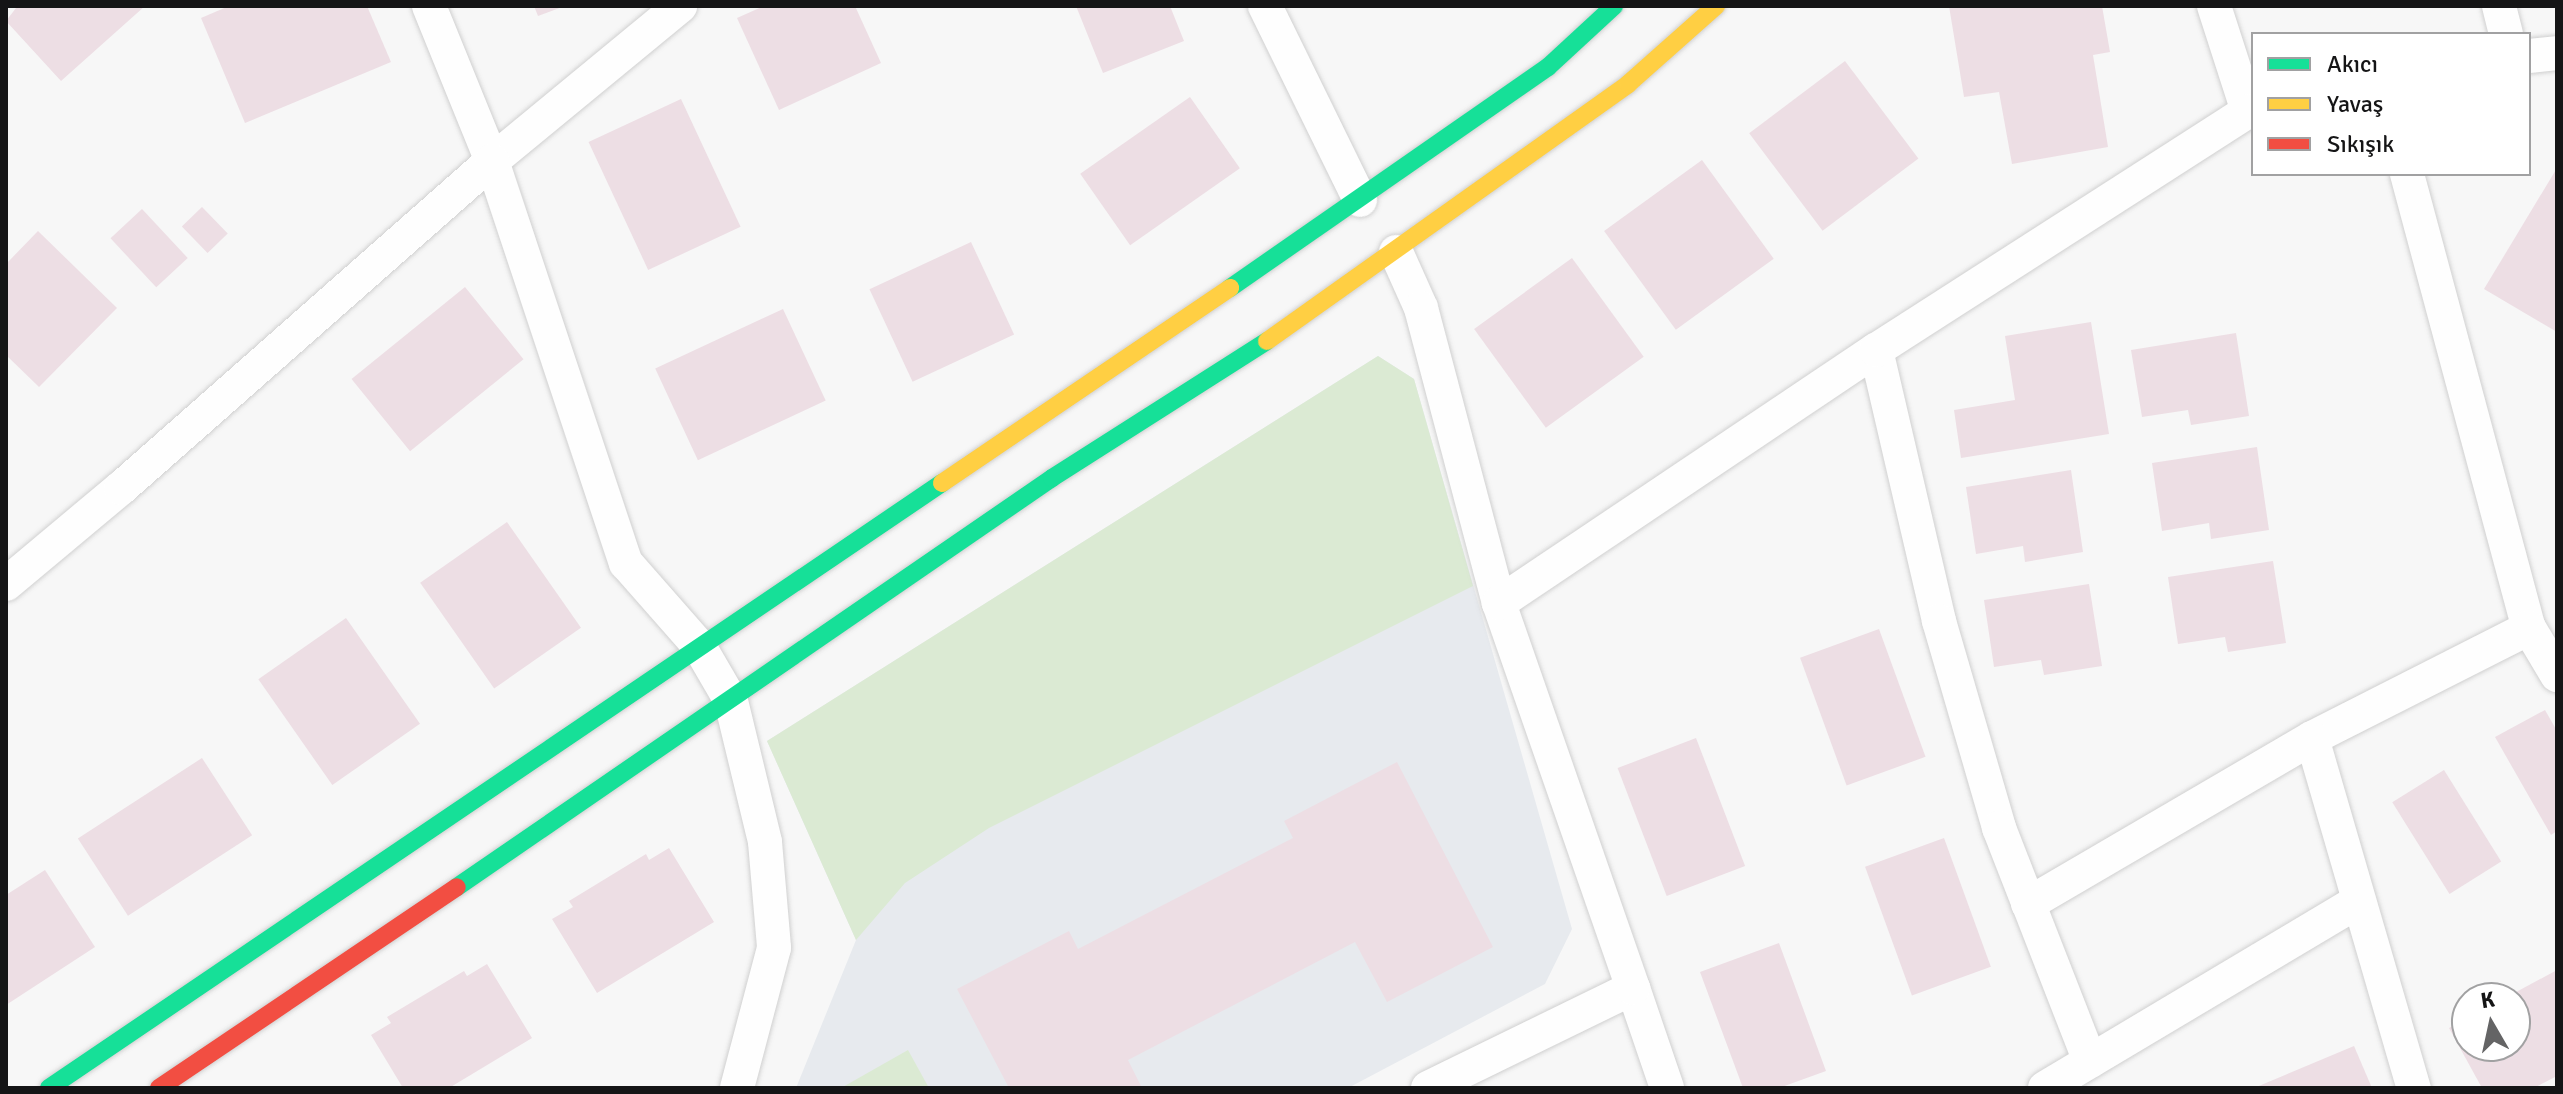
<!DOCTYPE html>
<meta charset="utf-8">
<style>
body{margin:0}
#map{position:relative;width:2563px;height:1094px;overflow:hidden;background:#f7f7f7;font-family:Signika,sans-serif}
div>[style]{position:absolute}
[style*='--x']{left:calc(var(--x)*1px);top:calc(var(--y)*1px);width:calc(var(--w)*1px);rotate:calc(var(--a)*1deg)}
.built>*{inset:0;background:#e7eaee}
.green>*{inset:0;background:#dbead3}
.building>*{inset:0;background:#eddee4;transform-origin:0 0}
.roads{filter:drop-shadow(0 0 2px #d0d0d0) drop-shadow(0 0 2px #d0d0d0)}
.street>*{height:34px;margin:-17px;padding:0 17px;transform-origin:17px;border-radius:17px;background:#fefefe}
.fast>*{height:18px;margin:-9px;padding:0 9px;transform-origin:9px;border-radius:9px;background:#16e098}
.slow>*{height:18px;margin:-9px;padding:0 9px;transform-origin:9px;border-radius:9px;background:#ffcf43}
.jam>*{height:18px;margin:-9px;padding:0 9px;transform-origin:9px;border-radius:9px;background:#f24e42}
span{translate:-50% -50%;white-space:nowrap;text-align:center;line-height:1.15;-webkit-text-stroke:6px #fff;paint-order:stroke}
.frame{position:absolute;inset:0;border:8px solid #151516;pointer-events:none}
.legend{position:absolute;left:2251px;top:32px;width:280px;height:144px;box-sizing:border-box;background:#fff;border:2px solid #a1a1a2;margin:0;padding:10px 14px;list-style:none;font-size:24px;color:#151516}
.legend li{display:flex;align-items:center;gap:16px;height:40px}
.legend b{width:40px;border:2px solid #a1a1a2}
.north{position:absolute;left:2451px;top:982px;width:80px;height:80px;box-sizing:border-box;background:#fff;border:2px solid #a1a1a2;border-radius:50%;rotate:351deg;font-size:22px;font-weight:700;line-height:32px;text-align:center;color:#151516}
.north::after{content:'';display:block;margin:auto;width:28px;height:36px;background:#646465;clip-path:polygon(50% 0,100% 100%,50% 72%,0 100%)}
</style>
<div id="map">
<div class="built">
<i style="clip-path:polygon(1378px 356px,1414px 379px,1572px 929px,1545px 984px,1348px 1088px,796px 1088px,856px 940px,767px 741px)"></i>
</div>
<div class="green">
<i style="clip-path:polygon(1378px 356px,1414px 379px,1473px 586px,989px 828px,905px 883px,856px 940px,767px 741px)"></i>
<i style="clip-path:polygon(908px 1050px,929px 1088px,841px 1088px)"></i>
</div>
<div class="building">
<i style="clip-path:polygon(14px 6px,145px 6px,61px 81px,6px 21px,16px 8px)"></i>
<i style="clip-path:polygon(229px 6px,367px 6px,391px 62px,245px 123px,201px 18px)"></i>
<i style="clip-path:polygon(534px 6px,565px 6px,538px 16px)"></i>
<i style="clip-path:polygon(764px 6px,855px 6px,881px 63px,779px 110px,737px 18px)"></i>
<i style="clip-path:polygon(1076px 6px,1170px 6px,1184px 41px,1103px 73px)"></i>
<i style="clip-path:polygon(1949px 6px,2102px 6px,2110px 52px,2093px 55px,2108px 147px,2012px 164px,1999px 92px,1964px 97px)"></i>
<i style="left:1845px;top:61px;width:122px;height:120px;rotate:53deg"></i>
<i style="left:1190px;top:97px;width:87px;height:134px;rotate:55deg"></i>
<i style="left:681px;top:99px;width:141px;height:102px;rotate:65deg"></i>
<i style="left:1702px;top:160px;width:122px;height:121px;rotate:54deg"></i>
<i style="clip-path:polygon(2557px 168px,2557px 332px,2484px 289px)"></i>
<i style="left:202px;top:207px;width:37px;height:28px;rotate:46deg"></i>
<i style="left:142px;top:209px;width:67px;height:43px;rotate:47deg"></i>
<i style="clip-path:polygon(38px 231px,117px 308px,39px 387px,6px 355px,6px 264px)"></i>
<i style="left:971px;top:242px;width:102px;height:112px;rotate:65deg"></i>
<i style="left:1572px;top:258px;width:122px;height:121px;rotate:54deg"></i>
<i style="left:465px;top:287px;width:93px;height:146px;rotate:51deg"></i>
<i style="left:783px;top:309px;width:101px;height:141px;rotate:65deg"></i>
<i style="clip-path:polygon(2091px 322px,2109px 434px,1961px 458px,1954px 410px,2015px 400px,2005px 336px)"></i>
<i style="clip-path:polygon(2236px 333px,2249px 416px,2191px 425px,2188px 410px,2142px 417px,2131px 350px)"></i>
<i style="clip-path:polygon(2257px 447px,2269px 530px,2211px 539px,2209px 523px,2162px 531px,2152px 463px)"></i>
<i style="clip-path:polygon(2071px 470px,2083px 552px,2025px 562px,2023px 546px,1976px 554px,1966px 487px)"></i>
<i style="left:507px;top:522px;width:129px;height:106px;rotate:55deg"></i>
<i style="clip-path:polygon(2273px 561px,2286px 643px,2228px 652px,2225px 637px,2178px 644px,2168px 577px)"></i>
<i style="clip-path:polygon(2089px 584px,2102px 666px,2044px 675px,2041px 660px,1994px 667px,1984px 600px)"></i>
<i style="left:346px;top:618px;width:129px;height:107px;rotate:55deg"></i>
<i style="left:1879px;top:629px;width:136px;height:84px;rotate:70deg"></i>
<i style="clip-path:polygon(2545px 710px,2557px 731px,2557px 831px,2551px 835px,2495px 737px)"></i>
<i style="left:1696px;top:738px;width:137px;height:84px;rotate:69deg"></i>
<i style="left:202px;top:758px;width:92px;height:148px;rotate:57deg"></i>
<i style="clip-path:polygon(1397px 762px,1493px 947px,1387px 1002px,1355px 942px,1128px 1060px,1142px 1088px,1009px 1088px,957px 989px,1069px 931px,1078px 949px,1293px 838px,1284px 821px)"></i>
<i style="left:2444px;top:770px;width:108px;height:61px;rotate:58deg"></i>
<i style="left:1944px;top:838px;width:137px;height:84px;rotate:70deg"></i>
<i style="clip-path:polygon(669px 848px,714px 922px,597px 993px,552px 919px,573px 907px,569px 901px,646px 854px,649px 860px)"></i>
<i style="clip-path:polygon(45px 870px,95px 947px,6px 1005px,6px 895px)"></i>
<i style="clip-path:polygon(1779px 943px,1826px 1071px,1779px 1088px,1743px 1088px,1700px 972px)"></i>
<i style="clip-path:polygon(487px 964px,532px 1038px,449px 1088px,403px 1088px,371px 1035px,391px 1023px,387px 1017px,464px 971px,467px 976px)"></i>
<i style="clip-path:polygon(2557px 970px,2557px 1076px,2534px 1088px,2482px 1088px,2449px 1028px,2467px 1018px,2467px 1046px,2515px 1046px,2515px 998px,2505px 998px)"></i>
<i style="clip-path:polygon(2354px 1046px,2372px 1088px,2254px 1088px)"></i>
</div>
<div class="roads">
<div class="street">
<i style="--x:429;--y:6;--w:167;--a:67.9"></i>
<i style="--x:492;--y:161;--w:244;--a:-39.5"></i>
<i style="--x:1265;--y:6;--w:216;--a:63.9"></i>
<i style="--x:2214;--y:6;--w:110;--a:72.1"></i>
<i style="--x:2248;--y:111;--w:5;--a:11"></i>
<i style="--x:2499;--y:6;--w:29;--a:76"></i>
<i style="--x:2529;--y:56;--w:28;--a:-6"></i>
<i style="--x:2407;--y:174;--w:470;--a:75"></i>
<i style="--x:2529;--y:628;--w:243;--a:153.1"></i>
<i style="--x:2312;--y:738;--w:365;--a:73.8"></i>
<i style="--x:1396;--y:252;--w:61;--a:65.9"></i>
<i style="--x:1421;--y:308;--w:305;--a:75.2"></i>
<i style="--x:1876;--y:350;--w:278;--a:76.9"></i>
<i style="--x:1939;--y:621;--w:216;--a:73.8"></i>
<i style="--x:1999;--y:828;--w:250;--a:68.7"></i>
<i style="--x:6;--y:584;--w:150;--a:-39.9"></i>
<i style="--x:121;--y:488;--w:495;--a:-41.4"></i>
<i style="--x:492;--y:161;--w:424;--a:71.6"></i>
<i style="--x:626;--y:563;--w:111;--a:48.7"></i>
<i style="--x:699;--y:646;--w:64;--a:59.8"></i>
<i style="--x:731;--y:701;--w:145;--a:76.4"></i>
<i style="--x:765;--y:842;--w:106;--a:85.1"></i>
<i style="--x:774;--y:948;--w:145;--a:104.8"></i>
<i style="--x:2529;--y:628;--w:55;--a:59.2"></i>
<i style="--x:2028;--y:904;--w:329;--a:-30.3"></i>
<i style="--x:1633;--y:988;--w:106;--a:71.2"></i>
<i style="--x:1428;--y:1088;--w:228;--a:-26"></i>
<i style="--x:1633;--y:988;--w:408;--a:-109.2"></i>
<i style="--x:1499;--y:603;--w:454;--a:-33.9"></i>
<i style="--x:1876;--y:350;--w:442;--a:-32.7"></i>
<i style="--x:2045;--y:1088;--w:363;--a:-30.8"></i>
</div>
<div class="fast">
<i style="--x:1230;--y:288;--w:387;--a:-34.8"></i>
<i style="--x:1548;--y:67;--w:90;--a:-42.7"></i>
<i style="--x:457;--y:887;--w:722;--a:-34.5"></i>
<i style="--x:1052;--y:478;--w:255;--a:-32.5"></i>
<i style="--x:49;--y:1088;--w:1079;--a:-34.12"></i>
</div>
<div class="slow">
<i style="--x:1267;--y:341;--w:443;--a:-35.4"></i>
<i style="--x:1628;--y:84;--w:118;--a:-41.6"></i>
<i style="--x:942;--y:483;--w:348;--a:-34.1"></i>
</div>
<div class="jam">
<i style="--x:159;--y:1088;--w:359;--a:-34"></i>
</div>
</div>
<div class="frame"></div>
<ul class="legend">
<li><b style="height:10px;background:#16e098"></b>Akıcı</li>
<li><b style="height:10px;background:#ffcf43"></b>Yavaş</li>
<li><b style="height:10px;background:#f24e42"></b>Sıkışık</li>
</ul>
<div class="north">K</div>
</div>
